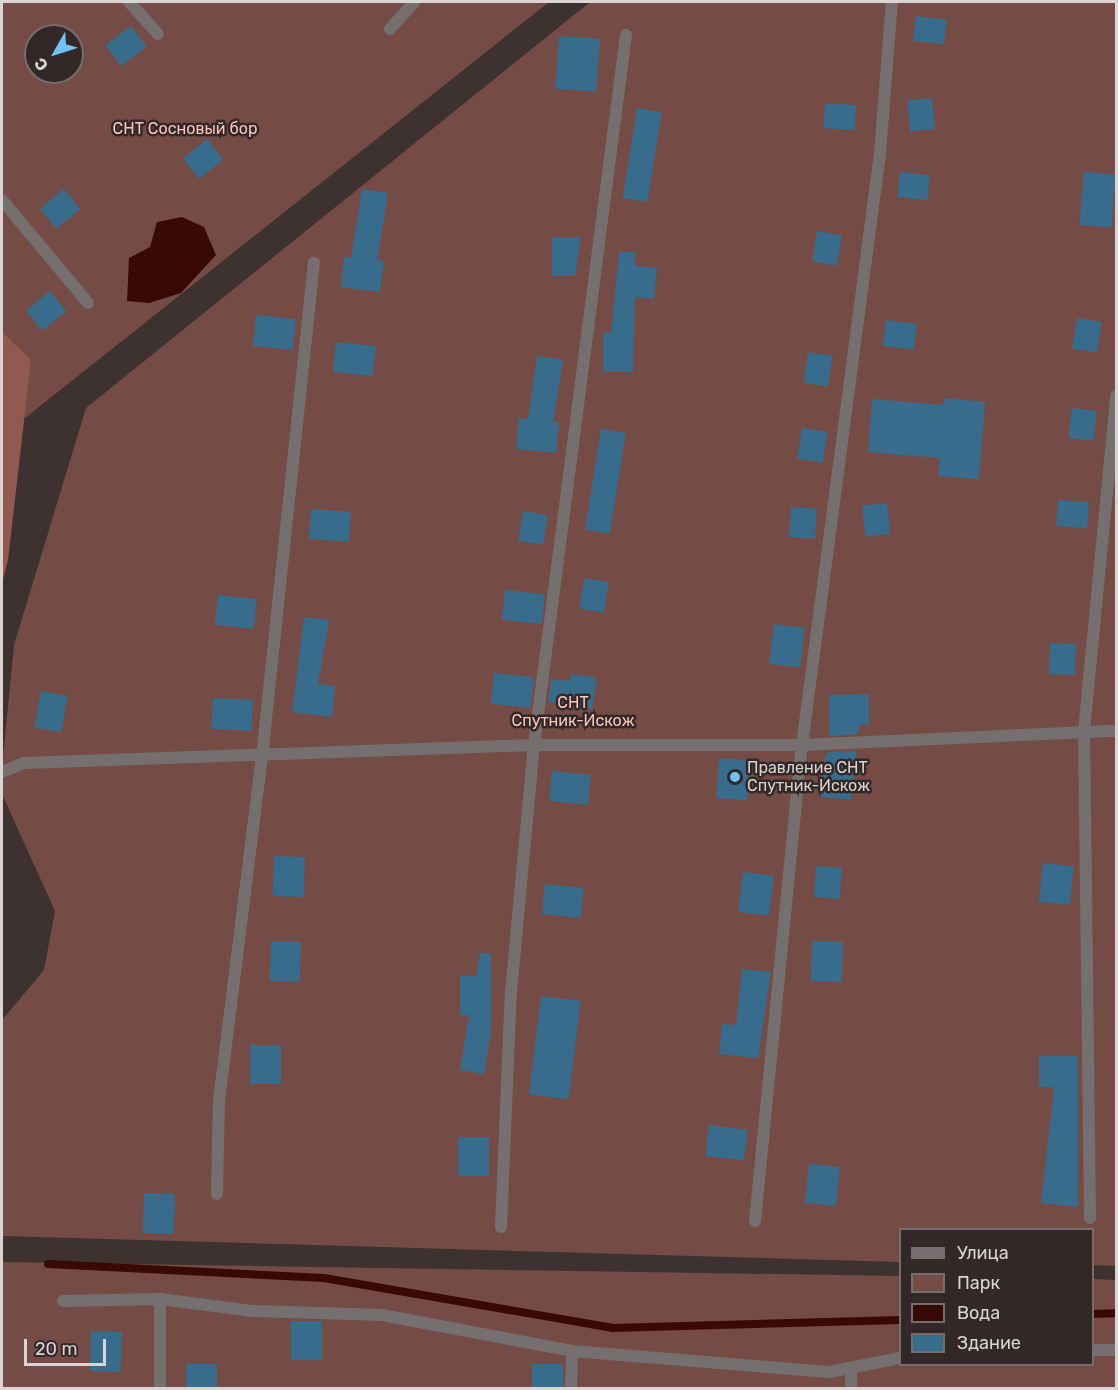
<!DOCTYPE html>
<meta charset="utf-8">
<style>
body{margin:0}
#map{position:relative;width:1118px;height:1390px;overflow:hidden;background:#3d3230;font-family:Rubik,sans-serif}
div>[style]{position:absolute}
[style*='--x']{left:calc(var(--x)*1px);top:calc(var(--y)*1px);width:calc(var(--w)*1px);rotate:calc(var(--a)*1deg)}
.green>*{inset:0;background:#744c45}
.forest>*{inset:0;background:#925950}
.water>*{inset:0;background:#390905}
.stream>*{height:8px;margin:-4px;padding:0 4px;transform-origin:4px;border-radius:4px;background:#390905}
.building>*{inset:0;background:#386c8d;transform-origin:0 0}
.service>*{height:12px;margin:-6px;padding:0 6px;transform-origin:6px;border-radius:6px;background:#75706f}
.minor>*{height:12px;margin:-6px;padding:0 6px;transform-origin:6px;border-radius:6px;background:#75706f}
.dots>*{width:16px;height:16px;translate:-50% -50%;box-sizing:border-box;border:3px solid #322827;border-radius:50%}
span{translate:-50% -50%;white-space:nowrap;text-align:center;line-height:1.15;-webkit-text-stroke:5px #322827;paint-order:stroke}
.park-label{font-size:16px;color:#fcc5bc}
.poi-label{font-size:16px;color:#dbd4d3}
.left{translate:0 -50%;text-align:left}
.frame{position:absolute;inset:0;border:3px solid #dbd4d3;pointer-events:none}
.legend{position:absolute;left:899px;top:1228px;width:195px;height:138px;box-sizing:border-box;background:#322827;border:2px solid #766d6c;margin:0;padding:8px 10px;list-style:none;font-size:18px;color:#dbd4d3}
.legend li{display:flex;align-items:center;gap:12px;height:30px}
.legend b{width:30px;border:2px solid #766d6c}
.north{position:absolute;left:24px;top:24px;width:60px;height:60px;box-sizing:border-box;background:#322827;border:2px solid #766d6c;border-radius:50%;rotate:231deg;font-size:16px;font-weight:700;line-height:24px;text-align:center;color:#dbd4d3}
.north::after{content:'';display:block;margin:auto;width:21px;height:27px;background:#71c1f5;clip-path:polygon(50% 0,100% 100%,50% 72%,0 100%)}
.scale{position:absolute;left:24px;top:1339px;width:82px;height:27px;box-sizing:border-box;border:3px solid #dbd4d3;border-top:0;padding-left:8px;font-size:18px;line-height:21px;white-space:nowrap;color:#dbd4d3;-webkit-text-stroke:4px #322827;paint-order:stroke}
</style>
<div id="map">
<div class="green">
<i style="clip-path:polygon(evenodd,2px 2px,549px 2px,25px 418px,2px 390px,2px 2px,36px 36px,72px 36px,72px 72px,36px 72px,36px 36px)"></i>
<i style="clip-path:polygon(590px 2px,1116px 2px,1116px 1266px,1093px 1265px,1092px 1230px,900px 1230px,900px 1262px,2px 1236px,2px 1020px,44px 970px,55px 911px,2px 794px,2px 768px,14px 645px,86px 408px)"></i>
<i style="clip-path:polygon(2px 1262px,900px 1276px,900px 1364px,1092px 1364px,1093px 1279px,1116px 1280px,1116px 1388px,2px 1388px)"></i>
</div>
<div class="forest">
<i style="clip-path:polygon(2px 332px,31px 360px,8px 560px,2px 583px)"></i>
</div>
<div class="water">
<i style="clip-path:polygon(182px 217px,204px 227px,216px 255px,181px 293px,149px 303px,127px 301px,129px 258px,150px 247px,157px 222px)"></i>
</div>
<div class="stream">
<i style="--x:48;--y:1264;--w:276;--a:2.9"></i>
<i style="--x:324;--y:1278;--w:292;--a:9.8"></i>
<i style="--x:612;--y:1328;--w:288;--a:-1.6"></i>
<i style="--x:1092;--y:1314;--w:24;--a:-2"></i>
</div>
<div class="building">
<i style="left:916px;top:16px;width:31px;height:25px;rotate:7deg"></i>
<i style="left:131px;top:26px;width:26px;height:32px;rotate:53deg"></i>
<i style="left:559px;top:36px;width:41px;height:53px;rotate:4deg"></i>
<i style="left:932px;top:98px;width:31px;height:25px;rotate:84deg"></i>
<i style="left:825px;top:103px;width:31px;height:25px;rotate:4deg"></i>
<i style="left:637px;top:108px;width:25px;height:91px;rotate:9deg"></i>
<i style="left:207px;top:139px;width:26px;height:31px;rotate:51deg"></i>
<i style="left:900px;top:172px;width:30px;height:25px;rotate:6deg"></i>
<i style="left:1084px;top:172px;width:32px;height:53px;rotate:5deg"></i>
<i style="left:64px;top:189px;width:26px;height:31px;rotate:51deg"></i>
<i style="clip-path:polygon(362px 189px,388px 193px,377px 260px,384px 261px,380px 292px,341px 287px,344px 257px,351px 258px)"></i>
<i style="left:817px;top:231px;width:25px;height:31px;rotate:9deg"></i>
<i style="clip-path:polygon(552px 237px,581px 237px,575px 276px,552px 276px)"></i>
<i style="clip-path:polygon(619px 252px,635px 252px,635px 266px,657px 268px,654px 299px,635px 297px,633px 372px,603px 372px,603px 333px,611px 333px)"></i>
<i style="left:50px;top:291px;width:26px;height:31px;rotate:51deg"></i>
<i style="left:256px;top:315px;width:40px;height:31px;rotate:6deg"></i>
<i style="left:1077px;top:318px;width:25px;height:31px;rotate:9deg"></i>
<i style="left:886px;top:320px;width:31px;height:26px;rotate:7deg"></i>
<i style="left:336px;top:342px;width:40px;height:30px;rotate:6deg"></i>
<i style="left:808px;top:352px;width:25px;height:31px;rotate:9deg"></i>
<i style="clip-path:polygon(537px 356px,563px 360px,553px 422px,559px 422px,556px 453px,516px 449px,519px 418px,528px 419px)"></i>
<i style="clip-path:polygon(944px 398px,985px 402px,979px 479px,938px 476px,940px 458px,868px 452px,872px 399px,943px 405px)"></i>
<i style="left:1072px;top:408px;width:25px;height:30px;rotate:7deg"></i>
<i style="left:802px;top:428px;width:26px;height:31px;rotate:9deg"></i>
<i style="left:601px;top:429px;width:25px;height:102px;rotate:9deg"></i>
<i style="left:1058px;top:500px;width:31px;height:26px;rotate:4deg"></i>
<i style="left:887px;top:503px;width:31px;height:25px;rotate:84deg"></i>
<i style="left:791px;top:507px;width:26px;height:30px;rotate:4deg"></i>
<i style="left:311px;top:509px;width:40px;height:30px;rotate:4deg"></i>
<i style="left:523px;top:511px;width:25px;height:30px;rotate:9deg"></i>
<i style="left:584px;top:578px;width:25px;height:31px;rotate:9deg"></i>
<i style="left:505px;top:590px;width:40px;height:30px;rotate:6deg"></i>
<i style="left:218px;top:595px;width:39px;height:30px;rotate:6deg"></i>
<i style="clip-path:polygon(304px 617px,329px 620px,318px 684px,335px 686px,332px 717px,292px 712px)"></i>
<i style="left:774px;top:624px;width:31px;height:40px;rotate:7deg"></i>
<i style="left:1050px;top:643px;width:26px;height:31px;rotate:2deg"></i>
<i style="left:494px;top:673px;width:40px;height:31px;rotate:6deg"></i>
<i style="clip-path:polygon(571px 674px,597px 678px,592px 709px,548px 702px,551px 679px,570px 681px)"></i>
<i style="left:41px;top:691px;width:27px;height:37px;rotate:10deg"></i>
<i style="clip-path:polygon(869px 694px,869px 725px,859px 725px,858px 734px,829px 736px,829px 695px)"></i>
<i style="left:213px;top:698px;width:40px;height:31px;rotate:3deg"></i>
<i style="clip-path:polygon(857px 751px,851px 800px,821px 797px,825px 757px,829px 752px)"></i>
<i style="left:719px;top:758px;width:31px;height:40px;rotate:4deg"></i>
<i style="left:552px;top:771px;width:39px;height:30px;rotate:6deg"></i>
<i style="left:274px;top:856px;width:31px;height:40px;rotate:2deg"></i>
<i style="left:1043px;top:863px;width:31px;height:39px;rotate:6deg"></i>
<i style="left:816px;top:866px;width:26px;height:31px;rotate:4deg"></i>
<i style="left:743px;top:872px;width:31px;height:40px;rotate:7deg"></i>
<i style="left:545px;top:884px;width:39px;height:30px;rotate:6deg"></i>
<i style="left:271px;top:941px;width:30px;height:40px;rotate:2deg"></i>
<i style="left:812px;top:941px;width:31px;height:40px;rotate:2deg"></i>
<i style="clip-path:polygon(480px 953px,491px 954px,491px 1031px,484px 1074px,460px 1070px,469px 1015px,460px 1015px,460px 975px,476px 976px)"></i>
<i style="clip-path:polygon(742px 969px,771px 972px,758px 1058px,719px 1054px,722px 1024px,736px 1025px)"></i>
<i style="left:541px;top:996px;width:40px;height:99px;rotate:7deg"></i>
<i style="left:250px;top:1045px;width:31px;height:39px"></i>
<i style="clip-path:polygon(1039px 1056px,1078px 1056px,1078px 1207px,1041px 1203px,1054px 1087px,1039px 1087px)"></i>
<i style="left:709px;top:1125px;width:39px;height:31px;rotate:7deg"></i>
<i style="left:458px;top:1137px;width:31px;height:39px"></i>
<i style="left:809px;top:1164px;width:31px;height:39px;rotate:6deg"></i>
<i style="left:144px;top:1193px;width:31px;height:40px;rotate:2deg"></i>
<i style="left:291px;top:1321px;width:31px;height:39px"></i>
<i style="left:91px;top:1331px;width:31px;height:40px;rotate:2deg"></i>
<i style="left:186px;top:1364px;width:31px;height:25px"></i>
<i style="left:532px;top:1364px;width:31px;height:25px"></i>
</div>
<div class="service">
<i style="--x:129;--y:2;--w:43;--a:47.8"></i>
<i style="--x:390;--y:29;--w:36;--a:-48"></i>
<i style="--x:2;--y:200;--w:134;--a:50.1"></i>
<i style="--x:217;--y:1194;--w:93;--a:-88.8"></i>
<i style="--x:219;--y:1101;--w:347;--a:-82.9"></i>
<i style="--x:262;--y:757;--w:497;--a:-84"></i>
<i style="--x:1090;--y:1218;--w:487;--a:-90.7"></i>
<i style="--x:1084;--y:731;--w:337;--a:-84.5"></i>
<i style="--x:755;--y:1221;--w:478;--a:-84.4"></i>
<i style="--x:802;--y:745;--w:597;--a:-82.49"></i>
<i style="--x:880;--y:153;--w:151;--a:-85.5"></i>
<i style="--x:501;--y:1227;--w:235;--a:-87.6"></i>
<i style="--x:511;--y:992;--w:248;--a:-84.7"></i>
<i style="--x:534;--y:745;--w:716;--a:-82.62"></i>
<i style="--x:63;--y:1301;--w:97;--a:-1.2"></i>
<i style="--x:160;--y:1299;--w:94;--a:7.4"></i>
<i style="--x:253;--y:1311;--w:129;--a:1.8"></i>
<i style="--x:382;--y:1315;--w:193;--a:10.7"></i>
<i style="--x:572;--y:1351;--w:258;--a:4.7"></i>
<i style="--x:829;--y:1372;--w:72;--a:-11.2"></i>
<i style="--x:1092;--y:1350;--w:24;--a:0"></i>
</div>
<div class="minor">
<i style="--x:2;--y:772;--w:24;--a:-22"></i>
<i style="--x:24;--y:763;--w:510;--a:-2.02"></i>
<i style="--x:534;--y:745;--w:268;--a:0"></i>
<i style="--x:802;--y:745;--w:314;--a:-2.6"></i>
<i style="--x:160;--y:1388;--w:89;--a:-90"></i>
<i style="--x:571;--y:1388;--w:37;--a:-88"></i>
<i style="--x:851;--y:1388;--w:20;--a:-90"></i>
</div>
<div class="dots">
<i style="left:735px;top:777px;background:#71c1f5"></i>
</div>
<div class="park-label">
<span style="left:185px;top:129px">СНТ Сосновый бор</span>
<span style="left:573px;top:712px">СНТ<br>Спутник-Искож</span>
</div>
<div class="poi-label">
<span class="left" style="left:747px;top:777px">Правление СНТ<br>Спутник-Искож</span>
</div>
<div class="frame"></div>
<ul class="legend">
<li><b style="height:8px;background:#75706f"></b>Улица</li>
<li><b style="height:16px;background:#744c45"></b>Парк</li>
<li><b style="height:16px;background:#390905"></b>Вода</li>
<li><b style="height:16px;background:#386c8d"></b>Здание</li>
</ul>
<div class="north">С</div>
<div class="scale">20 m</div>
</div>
